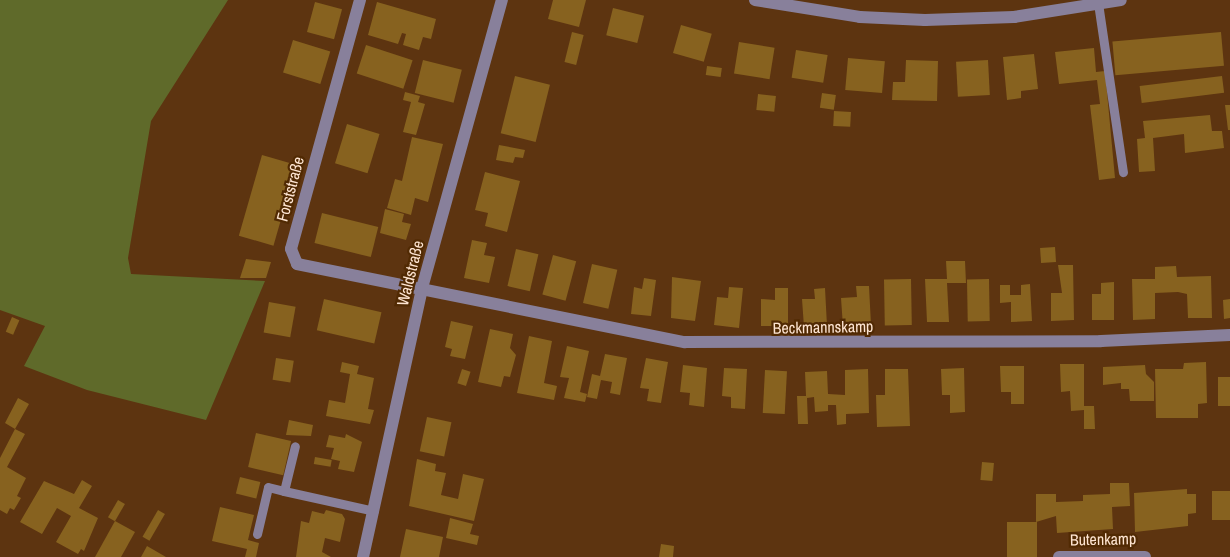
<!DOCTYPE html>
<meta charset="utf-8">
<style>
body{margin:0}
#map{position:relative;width:1230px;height:557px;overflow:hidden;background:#5d3410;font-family:"Archivo Narrow",sans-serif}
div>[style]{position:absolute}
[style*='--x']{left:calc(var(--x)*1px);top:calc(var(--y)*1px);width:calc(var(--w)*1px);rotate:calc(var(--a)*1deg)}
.green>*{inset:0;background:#5f6a2a}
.building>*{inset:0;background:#87621f;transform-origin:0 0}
.lane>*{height:9px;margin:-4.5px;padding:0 4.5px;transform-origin:4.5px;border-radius:4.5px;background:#88809b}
.street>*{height:12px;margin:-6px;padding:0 6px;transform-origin:6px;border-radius:6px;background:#88809b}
span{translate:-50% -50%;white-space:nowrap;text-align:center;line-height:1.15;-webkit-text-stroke:4.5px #512a03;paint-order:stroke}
.street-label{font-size:16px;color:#fee5d2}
</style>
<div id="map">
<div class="green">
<i style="clip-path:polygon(0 0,228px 0,151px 121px,128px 258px,131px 274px,265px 281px,206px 420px,87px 390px,24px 366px,45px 326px,0 310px)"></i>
</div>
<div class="building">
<i style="clip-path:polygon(553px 0,586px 0,579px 27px,548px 19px)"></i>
<i style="left:315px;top:2px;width:28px;height:31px;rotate:15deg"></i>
<i style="clip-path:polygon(377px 2px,436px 19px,431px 39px,423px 37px,419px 50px,403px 45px,406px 34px,402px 33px,398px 44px,368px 35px)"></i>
<i style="left:613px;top:8px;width:32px;height:28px;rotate:14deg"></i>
<i style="left:681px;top:25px;width:32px;height:29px;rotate:16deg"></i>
<i style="left:572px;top:32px;width:12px;height:31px;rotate:14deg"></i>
<i style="left:1221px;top:32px;width:34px;height:109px;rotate:85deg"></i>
<i style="left:293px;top:40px;width:39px;height:34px;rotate:17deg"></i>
<i style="left:739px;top:42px;width:36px;height:32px;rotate:9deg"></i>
<i style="left:366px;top:45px;width:49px;height:30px;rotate:18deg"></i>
<i style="clip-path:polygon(1094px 48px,1096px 72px,1105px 71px,1115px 178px,1099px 180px,1090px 105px,1100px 104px,1097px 80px,1059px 84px,1055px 52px)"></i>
<i style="left:796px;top:50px;width:32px;height:28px;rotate:9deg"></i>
<i style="clip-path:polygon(1034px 54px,1038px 89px,1021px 91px,1021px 98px,1007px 100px,1003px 57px)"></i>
<i style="left:848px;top:58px;width:37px;height:32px;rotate:5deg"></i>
<i style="left:423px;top:60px;width:40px;height:34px;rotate:14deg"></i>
<i style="clip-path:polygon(906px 60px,938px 61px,937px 101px,892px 100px,893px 82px,905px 82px)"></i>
<i style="left:988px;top:60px;width:35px;height:32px;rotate:87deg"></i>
<i style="left:707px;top:66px;width:15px;height:9px;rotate:8deg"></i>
<i style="left:515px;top:76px;width:36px;height:59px;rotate:14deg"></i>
<i style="left:1222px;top:76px;width:17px;height:83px;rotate:83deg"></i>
<i style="clip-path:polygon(405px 92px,420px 96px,418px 102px,425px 104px,416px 135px,403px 132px,411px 102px,403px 100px)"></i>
<i style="left:822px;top:93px;width:14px;height:15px;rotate:8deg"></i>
<i style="left:758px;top:94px;width:18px;height:16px;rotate:6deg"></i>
<i style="clip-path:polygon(1225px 105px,1230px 105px,1230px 130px,1228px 130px)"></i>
<i style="left:834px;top:111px;width:17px;height:15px;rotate:3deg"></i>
<i style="clip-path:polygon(1210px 115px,1212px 131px,1222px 131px,1224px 148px,1185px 153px,1184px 134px,1153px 138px,1155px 171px,1139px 172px,1137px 139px,1145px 138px,1143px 121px)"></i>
<i style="left:347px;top:124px;width:34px;height:41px;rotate:17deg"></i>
<i style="clip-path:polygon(412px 137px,443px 144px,428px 202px,415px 198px,411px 215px,387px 208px,395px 179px,402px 181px)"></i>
<i style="clip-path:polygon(499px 145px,525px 150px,523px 158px,515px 157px,513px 163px,496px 160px)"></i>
<i style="left:262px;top:155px;width:36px;height:84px;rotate:16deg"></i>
<i style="clip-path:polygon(485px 172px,520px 181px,507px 232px,485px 226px,488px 213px,475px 210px)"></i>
<i style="clip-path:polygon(385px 209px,404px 214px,402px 222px,411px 224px,406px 240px,380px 233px)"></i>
<i style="left:322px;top:213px;width:58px;height:31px;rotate:14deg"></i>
<i style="clip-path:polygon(472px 240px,487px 243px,484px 255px,495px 257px,489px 283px,464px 278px)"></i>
<i style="left:1055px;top:247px;width:15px;height:15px;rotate:86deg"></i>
<i style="left:516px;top:249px;width:23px;height:38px;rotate:13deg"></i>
<i style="left:553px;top:255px;width:24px;height:41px;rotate:15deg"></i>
<i style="clip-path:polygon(246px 259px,271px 262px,266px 278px,240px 278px)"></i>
<i style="clip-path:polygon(946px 261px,965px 261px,966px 283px,947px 283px,949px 322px,927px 322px,925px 279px,947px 279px)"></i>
<i style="left:592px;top:264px;width:26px;height:40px;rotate:13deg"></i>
<i style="clip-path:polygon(1058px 265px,1073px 265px,1074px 320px,1051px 321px,1051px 293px,1062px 293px)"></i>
<i style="clip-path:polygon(1176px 266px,1177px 277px,1211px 276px,1212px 318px,1188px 318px,1187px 294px,1178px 292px,1155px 293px,1155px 319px,1133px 320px,1132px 279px,1155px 279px,1155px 267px)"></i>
<i style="clip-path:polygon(672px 277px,701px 281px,695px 321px,671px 318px)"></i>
<i style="clip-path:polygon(644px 278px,656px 280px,651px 316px,631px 314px,634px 287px,642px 289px)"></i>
<i style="left:911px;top:279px;width:46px;height:27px;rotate:89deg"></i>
<i style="left:989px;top:279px;width:42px;height:22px;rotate:89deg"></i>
<i style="clip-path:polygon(1114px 282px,1114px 320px,1092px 320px,1092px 294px,1101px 294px,1101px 283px)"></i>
<i style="clip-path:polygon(1030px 284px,1032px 321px,1011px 322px,1011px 302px,1000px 303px,1000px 285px,1010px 285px,1010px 295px,1021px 295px,1021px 285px)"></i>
<i style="clip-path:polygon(856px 286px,869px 286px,871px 325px,843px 327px,841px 298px,857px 297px)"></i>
<i style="clip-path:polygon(729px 287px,743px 288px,739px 328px,714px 325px,717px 297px,728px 298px)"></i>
<i style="clip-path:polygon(775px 288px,788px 288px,788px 326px,761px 326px,761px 299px,775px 300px)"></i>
<i style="clip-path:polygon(825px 288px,827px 326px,804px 327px,802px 299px,815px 299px,814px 289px)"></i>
<i style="left:324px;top:299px;width:59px;height:32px;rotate:13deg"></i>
<i style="clip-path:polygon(1230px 299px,1230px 318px,1224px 319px,1223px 300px)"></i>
<i style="left:269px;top:302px;width:27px;height:31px;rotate:10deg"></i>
<i style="left:12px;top:317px;width:8px;height:16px;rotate:23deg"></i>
<i style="clip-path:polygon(451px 321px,473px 326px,465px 359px,450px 356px,452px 349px,445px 347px)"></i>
<i style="clip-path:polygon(490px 329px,513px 334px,510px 348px,516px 355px,510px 377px,504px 376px,501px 387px,478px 382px)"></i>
<i style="clip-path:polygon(529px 336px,552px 341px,544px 383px,557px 386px,554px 400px,517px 393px)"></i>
<i style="clip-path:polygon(567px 346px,589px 351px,580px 392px,587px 394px,585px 402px,564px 398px,569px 378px,560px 377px)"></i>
<i style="clip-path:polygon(605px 354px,627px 358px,620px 395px,610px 393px,612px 382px,601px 380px,597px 399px,587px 397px,592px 374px,600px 376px)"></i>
<i style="left:276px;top:358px;width:18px;height:22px;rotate:9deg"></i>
<i style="clip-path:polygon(646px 358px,668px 362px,661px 403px,647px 401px,649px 389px,640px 388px)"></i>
<i style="clip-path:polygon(342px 362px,359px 366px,357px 374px,374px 378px,368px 409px,374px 410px,370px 424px,326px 416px,329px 400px,345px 403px,350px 374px,340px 372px)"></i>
<i style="clip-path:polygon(1206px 362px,1207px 403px,1198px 404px,1198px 418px,1156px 418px,1155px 369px,1183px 369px,1184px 363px)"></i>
<i style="clip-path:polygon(1060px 364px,1084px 364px,1084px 406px,1094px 406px,1095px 429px,1084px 429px,1084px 410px,1071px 411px,1070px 391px,1061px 392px)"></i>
<i style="clip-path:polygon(683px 365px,707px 368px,704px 407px,689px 405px,690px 393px,680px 392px)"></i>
<i style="clip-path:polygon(1145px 365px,1146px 374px,1154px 382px,1154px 401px,1130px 401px,1129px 389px,1121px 389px,1121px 383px,1103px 385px,1103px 367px)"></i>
<i style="clip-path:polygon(1000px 366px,1024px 366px,1024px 404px,1011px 404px,1011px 392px,1001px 392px)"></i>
<i style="clip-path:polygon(724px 368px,747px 369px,745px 409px,731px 408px,731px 397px,722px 396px)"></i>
<i style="clip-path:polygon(964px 368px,965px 412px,950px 413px,950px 395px,942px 395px,941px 369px)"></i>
<i style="left:462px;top:369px;width:9px;height:15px;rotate:18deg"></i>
<i style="clip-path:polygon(868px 369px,869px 413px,846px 414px,846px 424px,837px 425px,836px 405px,828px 405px,828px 411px,815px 412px,814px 397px,807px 398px,808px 424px,798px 424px,797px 396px,806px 396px,805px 372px,827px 371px,828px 394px,845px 395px,845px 370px)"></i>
<i style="clip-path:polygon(885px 369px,908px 369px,910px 426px,877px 427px,876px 395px,885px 395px)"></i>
<i style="left:765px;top:370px;width:22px;height:43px;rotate:3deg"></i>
<i style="left:1218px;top:377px;width:12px;height:29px"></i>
<i style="clip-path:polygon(18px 398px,29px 404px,15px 429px,25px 434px,7px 467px,26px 478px,17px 496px,21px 498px,14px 510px,10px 508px,7px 514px,0 510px,0 458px,15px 429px,5px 423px)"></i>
<i style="left:427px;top:417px;width:25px;height:35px;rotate:12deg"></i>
<i style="clip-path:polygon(289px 420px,313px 425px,311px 436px,286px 435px)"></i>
<i style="left:256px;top:433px;width:36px;height:35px;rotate:13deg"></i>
<i style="clip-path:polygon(346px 434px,362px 442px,354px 472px,338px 469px,340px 461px,331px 459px,334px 448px,326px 447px,329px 435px,345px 438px)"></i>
<i style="left:315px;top:457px;width:17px;height:7px;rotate:10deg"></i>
<i style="clip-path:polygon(417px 459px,436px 464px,435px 471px,446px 473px,441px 495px,458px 499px,463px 474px,484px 479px,474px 521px,409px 506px)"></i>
<i style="left:982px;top:462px;width:12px;height:18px;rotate:5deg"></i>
<i style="left:240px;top:477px;width:21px;height:17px;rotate:14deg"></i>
<i style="clip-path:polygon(82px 480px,92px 486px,79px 508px,98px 518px,84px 551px,81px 549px,78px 554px,56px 542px,71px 516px,57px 508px,42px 534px,20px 522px,44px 481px,74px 494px)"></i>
<i style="clip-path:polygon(1110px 483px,1129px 483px,1130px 506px,1112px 507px,1113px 529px,1057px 533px,1056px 516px,1036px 522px,1036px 494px,1056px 494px,1056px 502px,1083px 501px,1083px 495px,1110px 494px)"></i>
<i style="clip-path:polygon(1187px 489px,1187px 494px,1196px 494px,1196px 513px,1188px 514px,1188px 526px,1135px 532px,1134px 493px)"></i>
<i style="left:1212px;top:491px;width:18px;height:29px"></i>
<i style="left:118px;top:500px;width:8px;height:20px;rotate:30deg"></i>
<i style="clip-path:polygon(220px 507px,254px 515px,248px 540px,259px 543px,256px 557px,245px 557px,247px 549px,212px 541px)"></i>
<i style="left:158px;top:510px;width:8px;height:31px;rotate:30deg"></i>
<i style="clip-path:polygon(326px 510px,342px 514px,345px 519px,340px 542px,325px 538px,322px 552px,331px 557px,296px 557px,301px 521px,309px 523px,312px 511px,324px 514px)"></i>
<i style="clip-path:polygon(450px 518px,473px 524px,470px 534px,479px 536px,477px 545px,446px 538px)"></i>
<i style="clip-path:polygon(115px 521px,135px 532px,121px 557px,95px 557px)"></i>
<i style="left:1007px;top:522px;width:30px;height:35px"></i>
<i style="clip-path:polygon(406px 529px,443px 537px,439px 557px,400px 557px)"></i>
<i style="clip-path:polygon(661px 544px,674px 546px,673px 557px,659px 557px)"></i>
<i style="clip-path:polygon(147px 546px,166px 557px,141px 557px)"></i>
</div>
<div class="lane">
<i style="--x:1098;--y:3;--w:171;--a:81.6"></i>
<i style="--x:284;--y:491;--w:92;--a:12.5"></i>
<i style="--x:257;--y:534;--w:48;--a:-76.8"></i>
<i style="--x:268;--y:487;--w:16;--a:14"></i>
<i style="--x:284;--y:491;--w:46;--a:-76.3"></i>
</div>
<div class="street">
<i style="--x:360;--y:0;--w:258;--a:105.5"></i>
<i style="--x:291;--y:249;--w:16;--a:68"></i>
<i style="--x:297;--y:264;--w:396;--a:11.4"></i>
<i style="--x:685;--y:342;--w:416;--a:-0.1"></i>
<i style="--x:1101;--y:341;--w:129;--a:-2.7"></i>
<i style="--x:755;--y:0;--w:106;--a:9.2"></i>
<i style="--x:860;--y:17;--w:65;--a:2.6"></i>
<i style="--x:925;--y:20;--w:89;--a:-1.9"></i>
<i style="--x:1014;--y:17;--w:108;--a:-9"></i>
<i style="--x:363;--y:557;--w:275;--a:-77.6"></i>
<i style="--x:422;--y:288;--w:299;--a:-74.5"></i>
<i style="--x:1059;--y:557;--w:86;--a:0"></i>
</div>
<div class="street-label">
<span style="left:290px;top:189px;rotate:-75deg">Forststraße</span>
<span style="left:410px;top:273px;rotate:-76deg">Waldstraße</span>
<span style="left:823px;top:327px;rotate:-1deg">Beckmannskamp</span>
<span style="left:1103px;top:539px;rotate:-1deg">Butenkamp</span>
</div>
</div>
